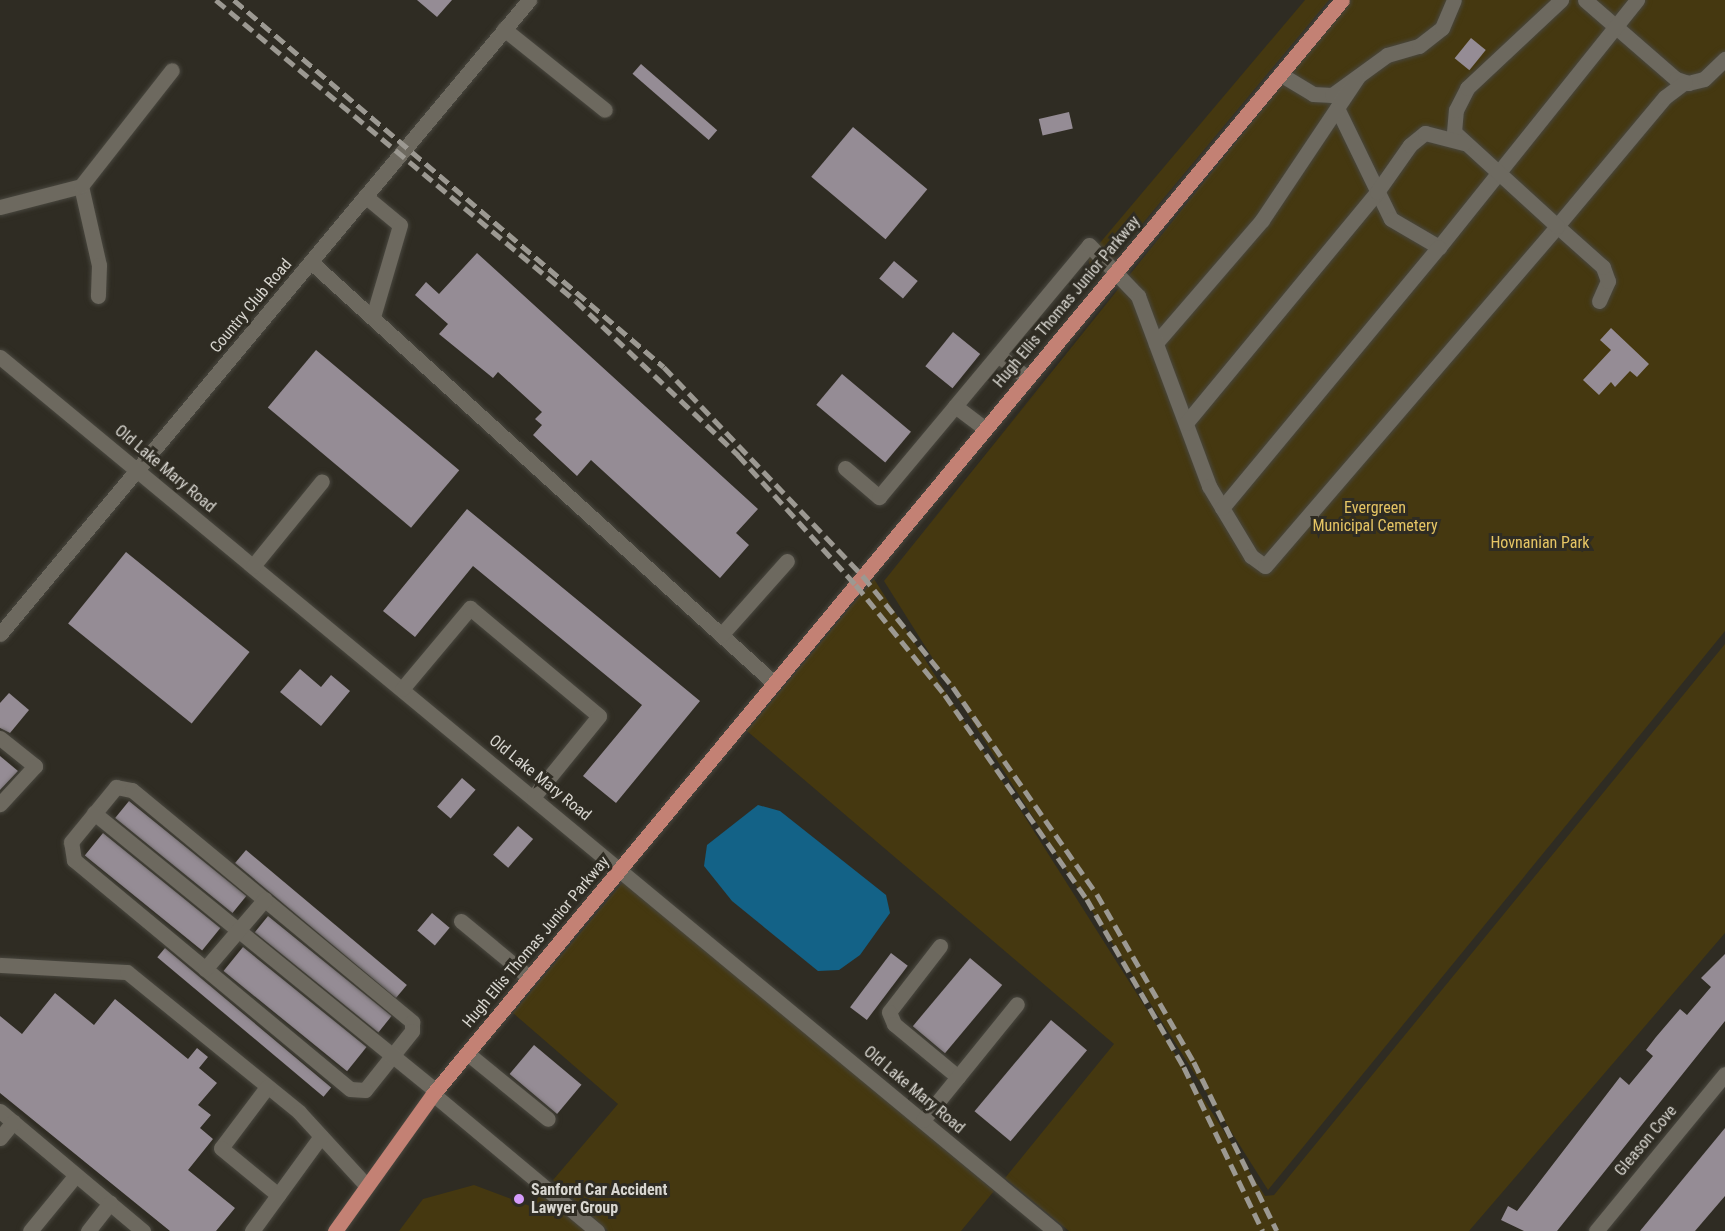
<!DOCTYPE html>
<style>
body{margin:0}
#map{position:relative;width:1725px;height:1231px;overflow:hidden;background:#2f2c23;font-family:"Roboto Condensed",sans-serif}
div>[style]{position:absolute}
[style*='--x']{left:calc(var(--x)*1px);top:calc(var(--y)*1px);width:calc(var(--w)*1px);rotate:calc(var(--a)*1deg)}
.green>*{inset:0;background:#453810}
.water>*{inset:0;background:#136287}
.building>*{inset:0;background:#958c95;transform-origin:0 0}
.roads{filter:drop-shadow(0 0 2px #49473f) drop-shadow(0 0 2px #49473f)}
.minor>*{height:15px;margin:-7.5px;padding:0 7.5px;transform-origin:7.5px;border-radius:7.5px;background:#6d695f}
.major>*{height:15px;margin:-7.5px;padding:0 7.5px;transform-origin:7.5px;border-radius:7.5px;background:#c38174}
.rail>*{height:4.5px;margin-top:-2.25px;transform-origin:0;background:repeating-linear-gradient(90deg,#9c9992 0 12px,transparent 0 18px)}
.dots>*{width:16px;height:16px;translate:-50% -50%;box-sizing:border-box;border:3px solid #2f2c23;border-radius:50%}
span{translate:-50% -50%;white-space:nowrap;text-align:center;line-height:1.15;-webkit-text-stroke:6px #2f2c23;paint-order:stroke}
.street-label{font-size:16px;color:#d8d6d0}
.park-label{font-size:16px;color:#e6c564}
.poi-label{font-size:16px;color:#d8d6d0;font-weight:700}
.left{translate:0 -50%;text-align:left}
</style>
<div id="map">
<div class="green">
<i style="clip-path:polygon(1305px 0,1329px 0,1093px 283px,1088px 257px)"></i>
<i style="clip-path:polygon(1350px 0,1725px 0,1725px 631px,1268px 1190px,884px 581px)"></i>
<i style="clip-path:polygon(874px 579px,1265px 1196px,1274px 1195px,1725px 644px,1725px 933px,1469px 1231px,1069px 1231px,1005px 1178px,1114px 1044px,747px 731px)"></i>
<i style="clip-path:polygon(624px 881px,994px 1191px,961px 1231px,608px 1231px,553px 1180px,618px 1104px,513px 1013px)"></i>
<i style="clip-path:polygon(474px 1185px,530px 1206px,542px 1193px,586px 1231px,399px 1231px,423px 1199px)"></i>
</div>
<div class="water">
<i style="clip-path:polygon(758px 805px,780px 811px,886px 895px,890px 913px,860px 955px,839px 970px,818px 971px,732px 901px,704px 866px,707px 845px)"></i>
</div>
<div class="building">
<i style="clip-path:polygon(417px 0,452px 0,437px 17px)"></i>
<i style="left:1471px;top:38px;width:19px;height:26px;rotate:39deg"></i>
<i style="left:641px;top:64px;width:101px;height:13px;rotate:41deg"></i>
<i style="left:1069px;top:112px;width:17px;height:31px;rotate:77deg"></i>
<i style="left:853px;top:127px;width:97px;height:65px;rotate:40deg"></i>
<i style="clip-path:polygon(477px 253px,758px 509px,736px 533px,749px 545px,720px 578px,591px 460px,577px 476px,533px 435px,542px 425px,535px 419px,542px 412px,498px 372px,493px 378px,439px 334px,448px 324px,415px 295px,426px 282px,439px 294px)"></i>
<i style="left:894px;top:261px;width:31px;height:23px;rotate:40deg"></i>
<i style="clip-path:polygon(1611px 328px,1649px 364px,1637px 377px,1630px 371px,1615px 387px,1611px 382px,1599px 395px,1583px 380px,1611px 350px,1600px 340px)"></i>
<i style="left:953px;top:332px;width:35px;height:44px;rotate:39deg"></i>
<i style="left:316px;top:350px;width:187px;height:75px;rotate:40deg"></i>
<i style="left:842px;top:374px;width:90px;height:40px;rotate:40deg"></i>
<i style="clip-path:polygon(467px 509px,700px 701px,616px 803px,583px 776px,642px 705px,473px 566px,415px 637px,383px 611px)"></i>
<i style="left:126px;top:552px;width:159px;height:92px;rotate:39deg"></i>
<i style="clip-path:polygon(300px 669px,321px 687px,331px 675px,350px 691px,321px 726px,280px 692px)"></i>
<i style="clip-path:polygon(9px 693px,29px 710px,10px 733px,0 728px,0 703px)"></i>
<i style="clip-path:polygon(0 756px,18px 771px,0 790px)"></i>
<i style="left:462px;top:778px;width:18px;height:38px;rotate:41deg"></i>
<i style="left:129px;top:801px;width:151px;height:22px;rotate:39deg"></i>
<i style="left:518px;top:826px;width:20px;height:38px;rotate:41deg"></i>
<i style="left:103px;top:833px;width:151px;height:29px;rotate:39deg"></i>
<i style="left:246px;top:850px;width:210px;height:17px;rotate:40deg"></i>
<i style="left:432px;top:913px;width:23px;height:23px;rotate:40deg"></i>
<i style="left:268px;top:916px;width:159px;height:21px;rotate:39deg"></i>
<i style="left:243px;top:947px;width:159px;height:31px;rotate:39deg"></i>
<i style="left:165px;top:948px;width:217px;height:12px;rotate:40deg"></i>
<i style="left:891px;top:953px;width:21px;height:68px;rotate:37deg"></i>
<i style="clip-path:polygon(1725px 954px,1725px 1021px,1557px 1231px,1524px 1231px,1501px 1220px,1508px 1206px,1517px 1211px,1620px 1077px,1629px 1085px,1653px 1056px,1646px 1050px,1656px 1037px,1680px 1009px,1687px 1015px,1711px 987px,1701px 978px)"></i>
<i style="left:970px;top:958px;width:42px;height:89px;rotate:40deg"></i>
<i style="clip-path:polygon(55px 993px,94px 1025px,115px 999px,188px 1059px,197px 1048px,208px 1057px,199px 1068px,217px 1083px,198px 1105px,211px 1115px,200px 1128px,213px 1139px,188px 1170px,235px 1208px,216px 1231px,170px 1231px,0 1093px,0 1016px,22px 1034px)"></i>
<i style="left:1051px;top:1020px;width:47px;height:119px;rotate:40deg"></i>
<i style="left:534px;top:1045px;width:62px;height:38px;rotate:40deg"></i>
<i style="clip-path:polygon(1725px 1128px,1725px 1196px,1695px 1231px,1640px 1231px)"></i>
</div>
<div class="roads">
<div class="minor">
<i style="--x:1585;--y:0;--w:121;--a:41"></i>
<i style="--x:1676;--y:79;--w:13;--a:18"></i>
<i style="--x:1688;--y:83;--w:16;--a:-14"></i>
<i style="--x:1704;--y:79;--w:29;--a:-44"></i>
<i style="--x:504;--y:29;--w:129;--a:38.7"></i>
<i style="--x:1280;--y:74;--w:39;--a:31"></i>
<i style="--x:1313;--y:94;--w:19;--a:3"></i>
<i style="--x:1332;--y:95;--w:68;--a:-36"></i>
<i style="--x:1387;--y:55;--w:33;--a:-16"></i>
<i style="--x:1419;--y:46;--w:29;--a:-38"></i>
<i style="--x:1442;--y:28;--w:30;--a:-67"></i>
<i style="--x:1337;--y:108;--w:123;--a:64.1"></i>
<i style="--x:1391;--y:219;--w:56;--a:30.3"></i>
<i style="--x:1439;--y:247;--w:317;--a:-51.3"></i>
<i style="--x:81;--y:186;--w:81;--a:77.2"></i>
<i style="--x:99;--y:265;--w:31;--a:92"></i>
<i style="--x:365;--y:196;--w:45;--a:39.6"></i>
<i style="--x:400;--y:225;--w:96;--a:106.4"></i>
<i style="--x:0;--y:207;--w:84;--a:-14.5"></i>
<i style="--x:81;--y:186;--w:147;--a:-51.9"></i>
<i style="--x:311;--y:262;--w:626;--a:42.28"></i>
<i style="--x:1599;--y:301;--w:22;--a:-66"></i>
<i style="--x:1608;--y:281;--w:15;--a:-110"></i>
<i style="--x:1603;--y:267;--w:62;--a:-138.3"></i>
<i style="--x:1557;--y:226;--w:168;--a:-50.1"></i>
<i style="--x:1665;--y:97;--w:25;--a:-37"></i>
<i style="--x:1156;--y:343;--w:162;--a:-49.2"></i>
<i style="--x:1262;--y:220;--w:171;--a:-56.2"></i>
<i style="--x:998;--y:355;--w:37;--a:38"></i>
<i style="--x:0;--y:357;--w:1370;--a:39.64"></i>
<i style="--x:955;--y:406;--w:209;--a:-50.2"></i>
<i style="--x:1089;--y:245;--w:71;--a:46.1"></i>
<i style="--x:1138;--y:296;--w:203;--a:69.5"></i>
<i style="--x:1209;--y:486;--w:82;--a:59"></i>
<i style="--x:1251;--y:556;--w:17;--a:36"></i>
<i style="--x:1265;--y:566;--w:448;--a:-49.3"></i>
<i style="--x:1557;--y:226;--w:139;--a:-137.6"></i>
<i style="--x:1454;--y:132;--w:22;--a:-85"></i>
<i style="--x:1456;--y:110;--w:25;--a:-63"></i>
<i style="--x:1467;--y:88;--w:129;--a:-43.1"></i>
<i style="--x:1186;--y:423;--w:300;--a:-50.4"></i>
<i style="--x:1377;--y:192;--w:57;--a:-54.9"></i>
<i style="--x:1410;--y:145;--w:19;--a:-39"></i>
<i style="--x:1425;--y:133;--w:40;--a:14.4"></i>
<i style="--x:845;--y:468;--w:45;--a:40.5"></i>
<i style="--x:879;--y:497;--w:119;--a:-50.1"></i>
<i style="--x:955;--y:406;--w:38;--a:37"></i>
<i style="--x:1222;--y:508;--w:339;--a:-50.3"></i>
<i style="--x:253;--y:566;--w:109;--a:-50.9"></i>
<i style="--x:0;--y:634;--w:826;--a:-50.16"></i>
<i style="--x:721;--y:635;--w:99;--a:-48.3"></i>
<i style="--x:402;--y:689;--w:106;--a:-50"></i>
<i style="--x:470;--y:608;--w:168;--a:39.9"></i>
<i style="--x:599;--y:716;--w:103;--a:129.1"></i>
<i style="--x:0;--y:738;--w:45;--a:38.7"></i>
<i style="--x:35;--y:766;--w:52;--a:132.6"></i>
<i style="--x:116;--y:787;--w:16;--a:11"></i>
<i style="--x:132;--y:790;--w:364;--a:39.6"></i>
<i style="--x:412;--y:1022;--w:9;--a:90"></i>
<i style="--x:412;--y:1031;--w:75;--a:128.5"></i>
<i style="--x:365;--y:1090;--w:15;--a:-176"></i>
<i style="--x:350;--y:1089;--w:359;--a:-140.3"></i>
<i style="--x:74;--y:860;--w:18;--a:-99"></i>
<i style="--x:71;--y:842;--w:71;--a:-50.7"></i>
<i style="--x:94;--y:813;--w:441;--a:39.1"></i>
<i style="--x:461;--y:921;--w:89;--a:39.6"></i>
<i style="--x:940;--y:946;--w:83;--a:127.7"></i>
<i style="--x:889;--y:1012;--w:13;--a:67"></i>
<i style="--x:894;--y:1024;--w:83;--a:39.6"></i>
<i style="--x:0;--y:965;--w:127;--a:3.2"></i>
<i style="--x:127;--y:972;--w:222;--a:39.1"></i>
<i style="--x:299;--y:1112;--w:96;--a:47.5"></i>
<i style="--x:205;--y:969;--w:92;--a:-49.4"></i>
<i style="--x:467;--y:1053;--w:104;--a:39.2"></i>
<i style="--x:267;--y:1087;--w:76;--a:127"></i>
<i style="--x:221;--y:1148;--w:74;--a:39.5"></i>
<i style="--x:433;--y:1094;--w:214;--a:39.9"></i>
<i style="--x:0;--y:1111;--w:187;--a:40"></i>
<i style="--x:923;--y:1120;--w:149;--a:-51"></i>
<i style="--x:0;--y:1138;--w:21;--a:-51"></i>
<i style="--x:30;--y:1231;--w:72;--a:-50.6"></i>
<i style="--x:88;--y:1231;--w:36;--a:-52"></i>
<i style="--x:252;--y:1231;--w:117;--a:-54"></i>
<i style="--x:1596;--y:1231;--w:203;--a:-50.6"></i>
</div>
<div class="major">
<i style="--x:335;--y:1231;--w:168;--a:-54.4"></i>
<i style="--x:433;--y:1094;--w:1422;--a:-50.28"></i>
</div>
</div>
<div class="rail">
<i style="--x:216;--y:0;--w:469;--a:39.9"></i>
<i style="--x:576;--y:301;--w:224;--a:43.5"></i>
<i style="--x:738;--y:455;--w:176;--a:47.8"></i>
<i style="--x:856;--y:585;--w:141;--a:51"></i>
<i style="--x:945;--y:695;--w:249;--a:55.2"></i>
<i style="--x:1087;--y:899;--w:194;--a:60"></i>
<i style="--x:1184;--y:1067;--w:182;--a:64.3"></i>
<i style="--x:234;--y:0;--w:565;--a:40.48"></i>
<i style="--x:664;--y:367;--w:289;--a:46.4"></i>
<i style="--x:863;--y:576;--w:143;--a:51"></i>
<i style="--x:953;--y:687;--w:252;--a:55.2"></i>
<i style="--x:1097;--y:894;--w:194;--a:60"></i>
<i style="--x:1194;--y:1062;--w:188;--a:63.8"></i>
</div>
<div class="dots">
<i style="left:519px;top:1199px;background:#d59cfb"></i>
</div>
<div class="street-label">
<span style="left:1067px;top:302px;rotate:-50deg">Hugh Ellis Thomas Junior Parkway</span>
<span style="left:251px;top:306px;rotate:-50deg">Country Club Road</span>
<span style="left:165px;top:469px;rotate:40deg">Old Lake Mary Road</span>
<span style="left:540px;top:778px;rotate:39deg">Old Lake Mary Road</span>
<span style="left:536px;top:942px;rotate:-50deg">Hugh Ellis Thomas Junior Parkway</span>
<span style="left:914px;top:1090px;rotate:40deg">Old Lake Mary Road</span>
<span style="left:1646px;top:1141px;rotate:-50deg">Gleason Cove</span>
</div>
<div class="park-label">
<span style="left:1375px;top:517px">Evergreen<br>Municipal Cemetery</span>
<span style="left:1540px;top:543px">Hovnanian Park</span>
</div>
<div class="poi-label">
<span class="left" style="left:531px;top:1199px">Sanford Car Accident<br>Lawyer Group</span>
</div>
</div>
